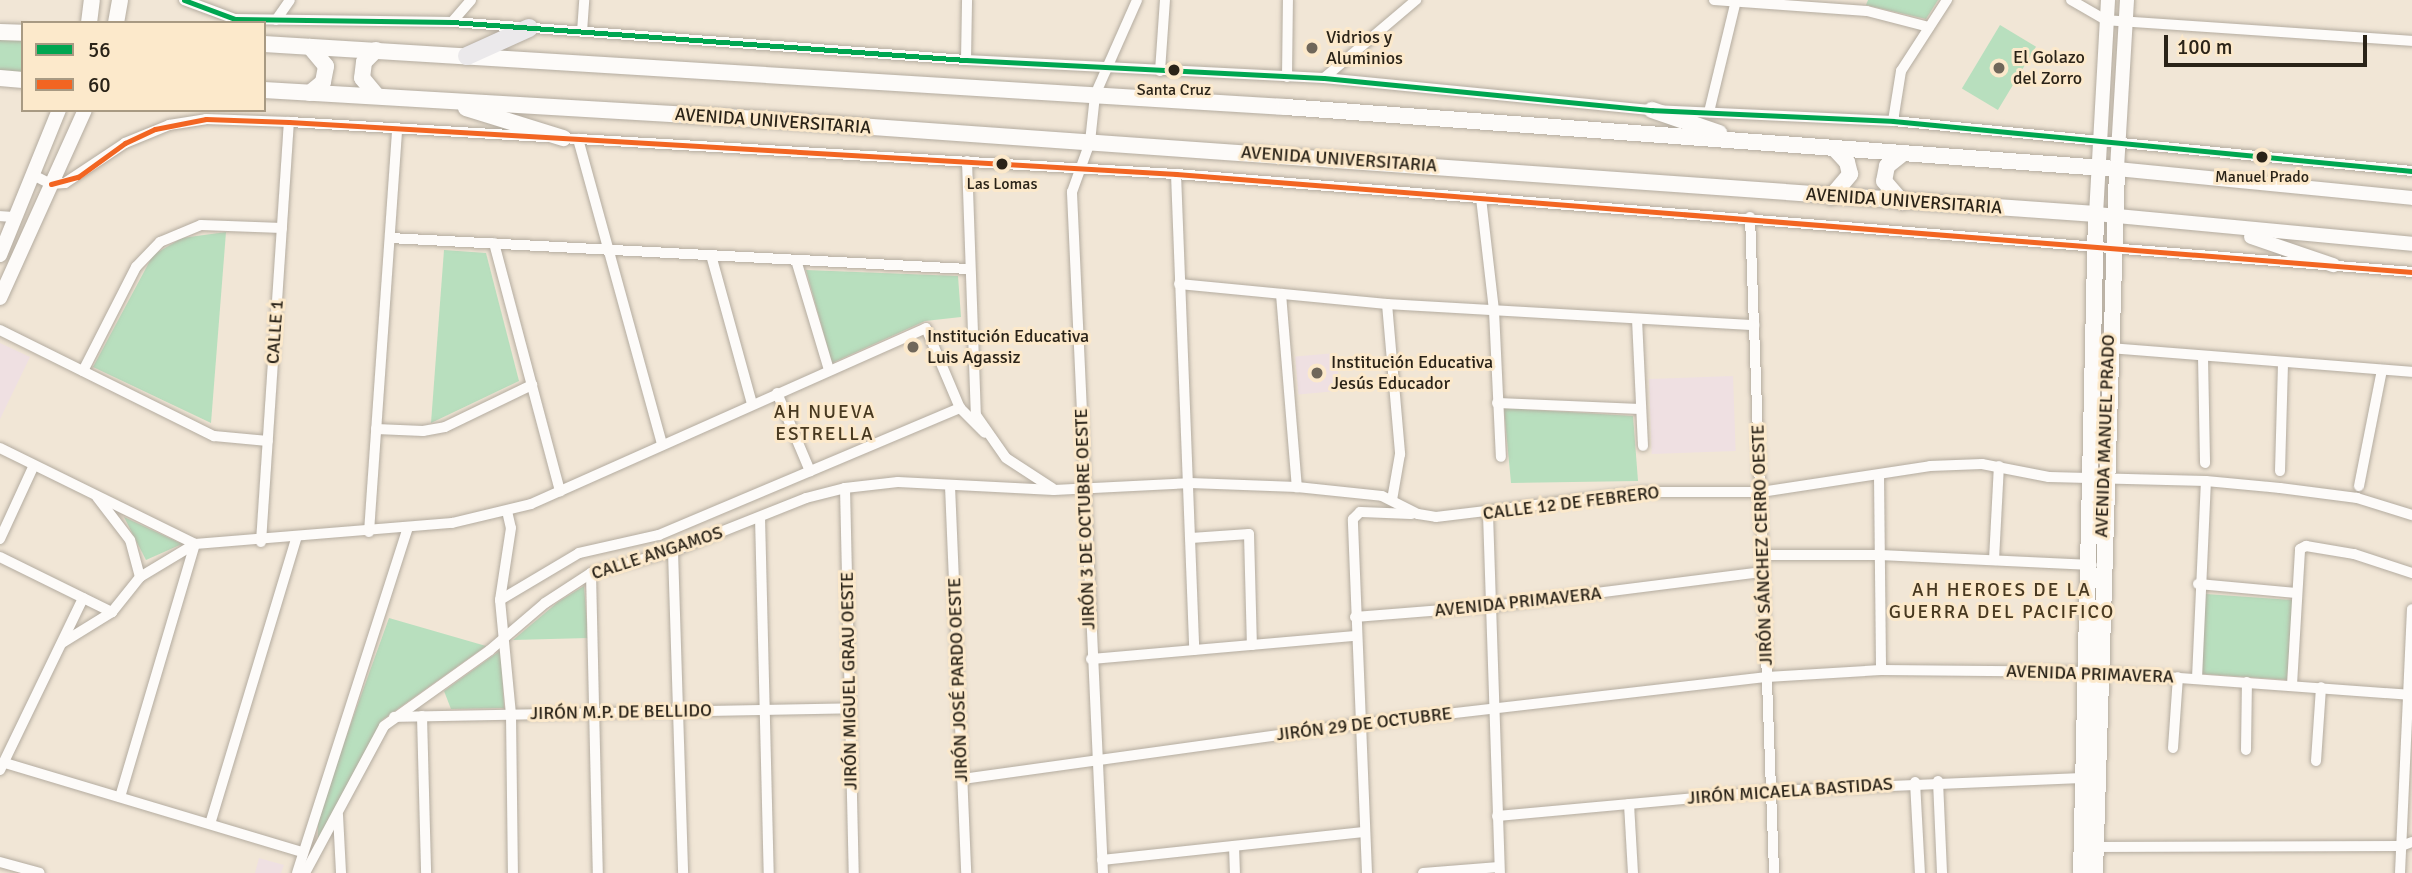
<!DOCTYPE html>
<meta charset="utf-8">
<style>
body{margin:0}
#map{position:relative;width:2412px;height:873px;overflow:hidden;background:#f1e6d6;font-family:Signika,sans-serif}
div>[style]{position:absolute}
[style*='--x']{left:calc(var(--x)*1px);top:calc(var(--y)*1px);width:calc(var(--w)*1px);rotate:calc(var(--a)*1deg)}
.education>*{inset:0;background:#efe0e2;transform-origin:0 0}
.green>*{inset:0;background:#b8dfbe;transform-origin:0 0}
.roads{filter:drop-shadow(0 0 2px #b4aca0) drop-shadow(0 0 2px #b4aca0)}
.minor>*{height:10px;margin:-5px;padding:0 5px;transform-origin:5px;border-radius:5px;background:#fdfbf9}
.tertiary>*{height:14px;margin:-7px;padding:0 7px;transform-origin:7px;border-radius:7px;background:#fdfbf9}
.secondary>*{height:16px;margin:-8px;padding:0 8px;transform-origin:8px;border-radius:8px;background:#fdfbf9}
.primary>*{height:18px;margin:-9px;padding:0 9px;transform-origin:9px;border-radius:9px;background:#ebe9eb}
.bus-1>*{height:5px;margin:-2.5px;padding:0 2.5px;transform-origin:2.5px;border-radius:2.5px;background:#00a651}
.bus-2>*{height:5px;margin:-2.5px;padding:0 2.5px;transform-origin:2.5px;border-radius:2.5px;background:#f26522}
.dots>*{width:19px;height:19px;translate:-50% -50%;box-sizing:border-box;border:4px solid #fce9cb;border-radius:50%}
span{translate:-50% -50%;white-space:nowrap;text-align:center;line-height:1.15;-webkit-text-stroke:6px #fce9cb;paint-order:stroke}
.bus-label{font-size:16px;color:#2a2318}
.poi-label{font-size:18px;color:#2a2318}
.left{translate:0 -50%;text-align:left}
.street-label{font-size:18px;color:#2a2318}
.neighbourhood-label{font-size:19px;color:#483920;letter-spacing:2px}
.legend{position:absolute;left:21px;top:21px;width:245px;height:91px;box-sizing:border-box;background:#fce9cb;border:2px solid #a89a83;margin:0;padding:9px 12px;list-style:none;font-size:21px;color:#2a2318}
.legend li{display:flex;align-items:center;gap:14px;height:35px}
.legend b{width:35px;border:2px solid #a89a83}
.scale{position:absolute;left:2164px;top:35px;width:203px;height:32px;box-sizing:border-box;border:4px solid #2a2318;border-top:0;padding-left:9px;font-size:21px;line-height:24px;white-space:nowrap;color:#2a2318;-webkit-text-stroke:5px #fce9cb;paint-order:stroke}
</style>
<div id="map">
<div class="education">
<i style="clip-path:polygon(0 343px,30px 357px,0 419px)"></i>
<i style="left:1336px;top:353px;width:38px;height:41px;rotate:85deg"></i>
<i style="left:1733px;top:376px;width:75px;height:84px;rotate:88deg"></i>
<i style="clip-path:polygon(259px 858px,284px 865px,281px 873px,255px 873px)"></i>
</div>
<div class="green">
<i style="clip-path:polygon(1868px 0,1938px 0,1926px 19px,1866px 5px)"></i>
<i style="left:2000px;top:25px;width:42px;height:74px;rotate:31deg"></i>
<i style="left:0;top:39px;width:23px;height:33px;rotate:2deg"></i>
<i style="clip-path:polygon(226px 232px,211px 423px,93px 367px,153px 255px,182px 238px)"></i>
<i style="clip-path:polygon(444px 250px,486px 253px,519px 381px,431px 423px)"></i>
<i style="clip-path:polygon(806px 270px,958px 276px,961px 317px,925px 321px,832px 363px)"></i>
<i style="clip-path:polygon(1504px 408px,1633px 416px,1638px 481px,1511px 483px)"></i>
<i style="clip-path:polygon(124px 517px,182px 544px,146px 560px)"></i>
<i style="clip-path:polygon(584px 586px,588px 638px,513px 640px,558px 602px)"></i>
<i style="left:2206px;top:594px;width:87px;height:80px;rotate:4deg"></i>
<i style="clip-path:polygon(389px 618px,486px 646px,382px 720px,318px 839px,318px 815px)"></i>
<i style="clip-path:polygon(501px 650px,504px 708px,451px 709px,444px 691px)"></i>
</div>
<div class="roads">
<div class="minor">
<i style="--x:184;--y:0;--w:54;--a:20.4"></i>
<i style="--x:235;--y:19;--w:217;--a:0.8"></i>
<i style="--x:452;--y:22;--w:515;--a:4.23"></i>
<i style="--x:966;--y:60;--w:358;--a:2.9"></i>
<i style="--x:1324;--y:78;--w:330;--a:5.6"></i>
<i style="--x:1652;--y:110;--w:241;--a:2.6"></i>
<i style="--x:1893;--y:121;--w:521;--a:5.5"></i>
<i style="--x:1714;--y:0;--w:153;--a:4.1"></i>
<i style="--x:1867;--y:11;--w:64;--a:14.5"></i>
<i style="--x:2071;--y:0;--w:39;--a:30"></i>
<i style="--x:2105;--y:20;--w:308;--a:3.9"></i>
<i style="--x:276;--y:20;--w:24;--a:-55"></i>
<i style="--x:452;--y:22;--w:29;--a:-49"></i>
<i style="--x:582;--y:32;--w:32;--a:-86"></i>
<i style="--x:966;--y:60;--w:60;--a:-89"></i>
<i style="--x:1160;--y:71;--w:71;--a:-86"></i>
<i style="--x:1287;--y:77;--w:77;--a:-89.3"></i>
<i style="--x:1324;--y:78;--w:121;--a:-40.3"></i>
<i style="--x:1709;--y:112;--w:115;--a:-76.4"></i>
<i style="--x:1893;--y:121;--w:51;--a:-80.9"></i>
<i style="--x:1901;--y:71;--w:85;--a:-57.1"></i>
<i style="--x:578;--y:139;--w:316;--a:74.6"></i>
<i style="--x:967;--y:161;--w:254;--a:88"></i>
<i style="--x:976;--y:415;--w:52;--a:55.1"></i>
<i style="--x:1006;--y:458;--w:55;--a:33.1"></i>
<i style="--x:1176;--y:174;--w:476;--a:87.8"></i>
<i style="--x:33;--y:175;--w:20;--a:27"></i>
<i style="--x:51;--y:184;--w:14;--a:-4"></i>
<i style="--x:65;--y:183;--w:72;--a:-33.7"></i>
<i style="--x:125;--y:143;--w:48;--a:-22.2"></i>
<i style="--x:169;--y:125;--w:37;--a:-9"></i>
<i style="--x:206;--y:119;--w:83;--a:2.1"></i>
<i style="--x:289;--y:122;--w:889;--a:3.36"></i>
<i style="--x:1176;--y:174;--w:1240;--a:4.53"></i>
<i style="--x:1481;--y:198;--w:114;--a:83.4"></i>
<i style="--x:1494;--y:311;--w:146;--a:87.3"></i>
<i style="--x:0;--y:216;--w:15;--a:4"></i>
<i style="--x:1750;--y:217;--w:656;--a:87.9"></i>
<i style="--x:390;--y:238;--w:579;--a:3.07"></i>
<i style="--x:494;--y:243;--w:257;--a:75.1"></i>
<i style="--x:711;--y:255;--w:155;--a:74.6"></i>
<i style="--x:796;--y:260;--w:115;--a:73.3"></i>
<i style="--x:1179;--y:284;--w:209;--a:5.5"></i>
<i style="--x:1387;--y:304;--w:368;--a:3.3"></i>
<i style="--x:1281;--y:294;--w:194;--a:85.3"></i>
<i style="--x:1387;--y:304;--w:151;--a:85"></i>
<i style="--x:1400;--y:454;--w:47;--a:99.9"></i>
<i style="--x:1637;--y:319;--w:127;--a:87.3"></i>
<i style="--x:0;--y:330;--w:239;--a:26.4"></i>
<i style="--x:214;--y:436;--w:54;--a:5.3"></i>
<i style="--x:2108;--y:348;--w:305;--a:4.5"></i>
<i style="--x:2203;--y:357;--w:106;--a:88.9"></i>
<i style="--x:83;--y:371;--w:117;--a:-63"></i>
<i style="--x:136;--y:267;--w:35;--a:-46"></i>
<i style="--x:160;--y:242;--w:44;--a:-22.5"></i>
<i style="--x:201;--y:225;--w:81;--a:2.1"></i>
<i style="--x:777;--y:393;--w:85;--a:67.1"></i>
<i style="--x:1497;--y:403;--w:144;--a:2.4"></i>
<i style="--x:376;--y:429;--w:47;--a:2.4"></i>
<i style="--x:423;--y:431;--w:22;--a:-10"></i>
<i style="--x:445;--y:427;--w:97;--a:-25.8"></i>
<i style="--x:0;--y:448;--w:217;--a:26.2"></i>
<i style="--x:195;--y:544;--w:258;--a:-4.7"></i>
<i style="--x:452;--y:523;--w:81;--a:-13.5"></i>
<i style="--x:531;--y:504;--w:432;--a:-24"></i>
<i style="--x:926;--y:328;--w:87;--a:67"></i>
<i style="--x:960;--y:408;--w:35;--a:45"></i>
<i style="--x:2280;--y:471;--w:109;--a:-88.4"></i>
<i style="--x:1879;--y:475;--w:195;--a:89.4"></i>
<i style="--x:950;--y:486;--w:387;--a:87.6"></i>
<i style="--x:2359;--y:486;--w:118;--a:-78.8"></i>
<i style="--x:845;--y:488;--w:385;--a:88.7"></i>
<i style="--x:507;--y:511;--w:17;--a:77"></i>
<i style="--x:511;--y:528;--w:73;--a:98.7"></i>
<i style="--x:500;--y:600;--w:116;--a:84.5"></i>
<i style="--x:511;--y:715;--w:158;--a:89.3"></i>
<i style="--x:1488;--y:514;--w:359;--a:88.1"></i>
<i style="--x:760;--y:517;--w:356;--a:88.6"></i>
<i style="--x:369;--y:532;--w:405;--a:-86"></i>
<i style="--x:1191;--y:538;--w:58;--a:-3.9"></i>
<i style="--x:1249;--y:534;--w:111;--a:88.5"></i>
<i style="--x:0;--y:539;--w:81;--a:-65.3"></i>
<i style="--x:261;--y:542;--w:421;--a:-86.2"></i>
<i style="--x:673;--y:551;--w:322;--a:88.2"></i>
<i style="--x:1763;--y:555;--w:117;--a:0"></i>
<i style="--x:1880;--y:555;--w:212;--a:2.7"></i>
<i style="--x:0;--y:557;--w:125;--a:26.2"></i>
<i style="--x:1994;--y:560;--w:94;--a:-87"></i>
<i style="--x:591;--y:573;--w:300;--a:88.7"></i>
<i style="--x:140;--y:577;--w:64;--a:-31"></i>
<i style="--x:2198;--y:584;--w:99;--a:5.2"></i>
<i style="--x:500;--y:600;--w:92;--a:-30.7"></i>
<i style="--x:579;--y:553;--w:82;--a:-12.7"></i>
<i style="--x:659;--y:535;--w:327;--a:-22.9"></i>
<i style="--x:1355;--y:617;--w:138;--a:-4.6"></i>
<i style="--x:1493;--y:606;--w:272;--a:-7.2"></i>
<i style="--x:62;--y:643;--w:59;--a:-31.8"></i>
<i style="--x:112;--y:612;--w:45;--a:-51.3"></i>
<i style="--x:140;--y:577;--w:38;--a:-105"></i>
<i style="--x:130;--y:540;--w:54;--a:-127.5"></i>
<i style="--x:1091;--y:659;--w:266;--a:-5"></i>
<i style="--x:2197;--y:678;--w:197;--a:-87.4"></i>
<i style="--x:2292;--y:685;--w:136;--a:-86.6"></i>
<i style="--x:2300;--y:549;--w:7;--a:-27"></i>
<i style="--x:2306;--y:546;--w:49;--a:9.5"></i>
<i style="--x:2354;--y:554;--w:61;--a:18.1"></i>
<i style="--x:422;--y:716;--w:157;--a:88.5"></i>
<i style="--x:394;--y:717;--w:455;--a:-1.1"></i>
<i style="--x:2173;--y:748;--w:71;--a:-86"></i>
<i style="--x:2246;--y:750;--w:68;--a:-89.2"></i>
<i style="--x:2316;--y:761;--w:74;--a:-86.1"></i>
<i style="--x:5;--y:763;--w:310;--a:16.7"></i>
<i style="--x:0;--y:770;--w:191;--a:-64.2"></i>
<i style="--x:962;--y:779;--w:402;--a:-7.9"></i>
<i style="--x:1360;--y:724;--w:410;--a:-6.6"></i>
<i style="--x:1767;--y:677;--w:114;--a:-3.5"></i>
<i style="--x:1881;--y:670;--w:217;--a:0.5"></i>
<i style="--x:2098;--y:672;--w:315;--a:4.2"></i>
<i style="--x:1938;--y:781;--w:92;--a:87.5"></i>
<i style="--x:1915;--y:782;--w:91;--a:86.9"></i>
<i style="--x:120;--y:797;--w:264;--a:-73.5"></i>
<i style="--x:1629;--y:804;--w:69;--a:86.7"></i>
<i style="--x:338;--y:815;--w:58;--a:87"></i>
<i style="--x:1497;--y:816;--w:275;--a:-5.2"></i>
<i style="--x:1771;--y:791;--w:312;--a:-2.4"></i>
<i style="--x:210;--y:824;--w:298;--a:-73.2"></i>
<i style="--x:1234;--y:846;--w:27;--a:88"></i>
<i style="--x:2090;--y:847;--w:311;--a:-0.2"></i>
<i style="--x:2401;--y:846;--w:12;--a:-20"></i>
<i style="--x:1102;--y:860;--w:263;--a:-6.1"></i>
<i style="--x:0;--y:862;--w:41;--a:15.4"></i>
<i style="--x:297;--y:873;--w:362;--a:-72.2"></i>
<i style="--x:305;--y:873;--w:167;--a:-61.7"></i>
<i style="--x:384;--y:726;--w:130;--a:-35.6"></i>
<i style="--x:490;--y:650;--w:72;--a:-40.5"></i>
<i style="--x:545;--y:603;--w:55;--a:-33.1"></i>
<i style="--x:591;--y:573;--w:85;--a:-15"></i>
<i style="--x:673;--y:551;--w:143;--a:-21.7"></i>
<i style="--x:806;--y:498;--w:40;--a:-14.4"></i>
<i style="--x:845;--y:488;--w:53;--a:-6.5"></i>
<i style="--x:898;--y:482;--w:156;--a:2.9"></i>
<i style="--x:1054;--y:490;--w:136;--a:-2.9"></i>
<i style="--x:1190;--y:483;--w:107;--a:2.1"></i>
<i style="--x:1297;--y:487;--w:85;--a:6"></i>
<i style="--x:1382;--y:496;--w:40;--a:26.6"></i>
<i style="--x:1418;--y:514;--w:18;--a:9"></i>
<i style="--x:1436;--y:517;--w:209;--a:-6.9"></i>
<i style="--x:1644;--y:492;--w:117;--a:0"></i>
<i style="--x:1761;--y:492;--w:171;--a:-8.7"></i>
<i style="--x:1930;--y:466;--w:52;--a:-2.2"></i>
<i style="--x:1982;--y:464;--w:68;--a:11"></i>
<i style="--x:2049;--y:477;--w:157;--a:1.5"></i>
<i style="--x:2206;--y:481;--w:74;--a:5.4"></i>
<i style="--x:2280;--y:488;--w:78;--a:7.4"></i>
<i style="--x:2357;--y:498;--w:58;--a:17.2"></i>
<i style="--x:1103;--y:873;--w:682;--a:-92.61"></i>
<i style="--x:1072;--y:192;--w:53;--a:-70.2"></i>
<i style="--x:1090;--y:142;--w:47;--a:-83.9"></i>
<i style="--x:1095;--y:95;--w:104;--a:-66.1"></i>
<i style="--x:1367;--y:873;--w:354;--a:-92.3"></i>
<i style="--x:1353;--y:519;--w:10;--a:-45"></i>
<i style="--x:1360;--y:512;--w:52;--a:2.2"></i>
<i style="--x:1423;--y:873;--w:76;--a:-4.5"></i>
<i style="--x:2400;--y:873;--w:264;--a:-87.4"></i>
</div>
<div class="tertiary">
<i style="--x:2108;--y:0;--w:214;--a:93.2"></i>
<i style="--x:2096;--y:214;--w:317;--a:5.4"></i>
<i style="--x:2127;--y:0;--w:169;--a:93.4"></i>
<i style="--x:2117;--y:169;--w:296;--a:5.6"></i>
<i style="--x:2251;--y:237;--w:87;--a:18.9"></i>
<i style="--x:0;--y:255;--w:157;--a:-67.9"></i>
<i style="--x:0;--y:298;--w:206;--a:-65.7"></i>
</div>
<div class="secondary">
<i style="--x:89;--y:23;--w:23;--a:-83"></i>
<i style="--x:116;--y:23;--w:23;--a:-80"></i>
<i style="--x:0;--y:32;--w:23;--a:2"></i>
<i style="--x:264;--y:44;--w:1024;--a:3.53"></i>
<i style="--x:1286;--y:107;--w:833;--a:4.27"></i>
<i style="--x:2117;--y:169;--w:704;--a:91.79"></i>
<i style="--x:376;--y:50;--w:17;--a:135"></i>
<i style="--x:364;--y:62;--w:16;--a:97"></i>
<i style="--x:362;--y:78;--w:23;--a:50"></i>
<i style="--x:0;--y:78;--w:23;--a:5"></i>
<i style="--x:264;--y:90;--w:511;--a:3.37"></i>
<i style="--x:774;--y:120;--w:1325;--a:4.07"></i>
<i style="--x:2096;--y:214;--w:659;--a:91.3"></i>
<i style="--x:310;--y:93;--w:17;--a:-40"></i>
<i style="--x:323;--y:82;--w:16;--a:-79"></i>
<i style="--x:326;--y:66;--w:25;--a:-130"></i>
<i style="--x:466;--y:108;--w:102;--a:17.2"></i>
<i style="--x:1652;--y:110;--w:71;--a:18.9"></i>
<i style="--x:1901;--y:155;--w:18;--a:142"></i>
<i style="--x:1887;--y:166;--w:15;--a:101"></i>
<i style="--x:1884;--y:181;--w:28;--a:49"></i>
<i style="--x:1831;--y:197;--w:30;--a:-50"></i>
<i style="--x:1850;--y:174;--w:12;--a:-104"></i>
<i style="--x:1847;--y:162;--w:18;--a:-133"></i>
</div>
<div class="primary">
<i style="--x:467;--y:56;--w:68;--a:-24.3"></i>
</div>
</div>
<div class="bus-1">
<i style="--x:184;--y:0;--w:54;--a:20.4"></i>
<i style="--x:235;--y:19;--w:217;--a:0.8"></i>
<i style="--x:452;--y:22;--w:515;--a:4.23"></i>
<i style="--x:966;--y:60;--w:358;--a:2.9"></i>
<i style="--x:1324;--y:78;--w:330;--a:5.6"></i>
<i style="--x:1652;--y:110;--w:241;--a:2.6"></i>
<i style="--x:1893;--y:121;--w:521;--a:5.5"></i>
</div>
<div class="bus-2">
<i style="--x:51;--y:184;--w:28;--a:-15"></i>
<i style="--x:78;--y:177;--w:58;--a:-35.9"></i>
<i style="--x:125;--y:143;--w:33;--a:-25"></i>
<i style="--x:155;--y:129;--w:52;--a:-11.1"></i>
<i style="--x:206;--y:119;--w:83;--a:2.1"></i>
<i style="--x:289;--y:122;--w:889;--a:3.36"></i>
<i style="--x:1176;--y:174;--w:1240;--a:4.53"></i>
</div>
<div class="dots">
<i style="left:1312px;top:48px;background:#70675a"></i>
<i style="left:1999px;top:68px;background:#70675a"></i>
<i style="left:1174px;top:70px;background:#2a2318"></i>
<i style="left:2262px;top:157px;background:#2a2318"></i>
<i style="left:1002px;top:164px;background:#2a2318"></i>
<i style="left:913px;top:347px;background:#70675a"></i>
<i style="left:1317px;top:373px;background:#70675a"></i>
</div>
<div class="bus-label">
<span style="left:1174px;top:90px">Santa Cruz</span>
<span style="left:2262px;top:177px">Manuel Prado</span>
<span style="left:1002px;top:184px">Las Lomas</span>
</div>
<div class="poi-label">
<span class="left" style="left:1326px;top:48px">Vidrios y<br>Aluminios</span>
<span class="left" style="left:2013px;top:68px">El Golazo<br>del Zorro</span>
<span class="left" style="left:927px;top:347px">Institución Educativa<br>Luis Agassiz</span>
<span class="left" style="left:1331px;top:373px">Institución Educativa<br>Jesús Educador</span>
</div>
<div class="street-label">
<span style="left:773px;top:121px;rotate:4deg">AVENIDA UNIVERSITARIA</span>
<span style="left:1339px;top:159px;rotate:4deg">AVENIDA UNIVERSITARIA</span>
<span style="left:1904px;top:201px;rotate:4deg">AVENIDA UNIVERSITARIA</span>
<span style="left:275px;top:332px;rotate:-86deg">CALLE 1</span>
<span style="left:2105px;top:436px;rotate:-88deg">AVENIDA MANUEL PRADO</span>
<span style="left:1571px;top:503px;rotate:-7deg">CALLE 12 DE FEBRERO</span>
<span style="left:1085px;top:519px;rotate:-92deg">JIRÓN 3 DE OCTUBRE OESTE</span>
<span style="left:1762px;top:545px;rotate:-92deg">JIRÓN SÁNCHEZ CERRO OESTE</span>
<span style="left:657px;top:553px;rotate:-18deg">CALLE ANGAMOS</span>
<span style="left:1518px;top:602px;rotate:-6deg">AVENIDA PRIMAVERA</span>
<span style="left:2090px;top:674px;rotate:2deg">AVENIDA PRIMAVERA</span>
<span style="left:958px;top:680px;rotate:-92deg">JIRÓN JOSÉ PARDO OESTE</span>
<span style="left:849px;top:681px;rotate:-91deg">JIRÓN MIGUEL GRAU OESTE</span>
<span style="left:621px;top:712px;rotate:-1deg">JIRÓN M.P. DE BELLIDO</span>
<span style="left:1364px;top:724px;rotate:-7deg">JIRÓN 29 DE OCTUBRE</span>
<span style="left:1790px;top:791px;rotate:-4deg">JIRÓN MICAELA BASTIDAS</span>
</div>
<div class="neighbourhood-label">
<span style="left:825px;top:424px">AH NUEVA<br>ESTRELLA</span>
<span style="left:2002px;top:602px">AH HEROES DE LA<br>GUERRA DEL PACIFICO</span>
</div>
<ul class="legend">
<li><b style="height:9px;background:#00a651"></b>56</li>
<li><b style="height:9px;background:#f26522"></b>60</li>
</ul>
<div class="scale">100 m</div>
</div>
